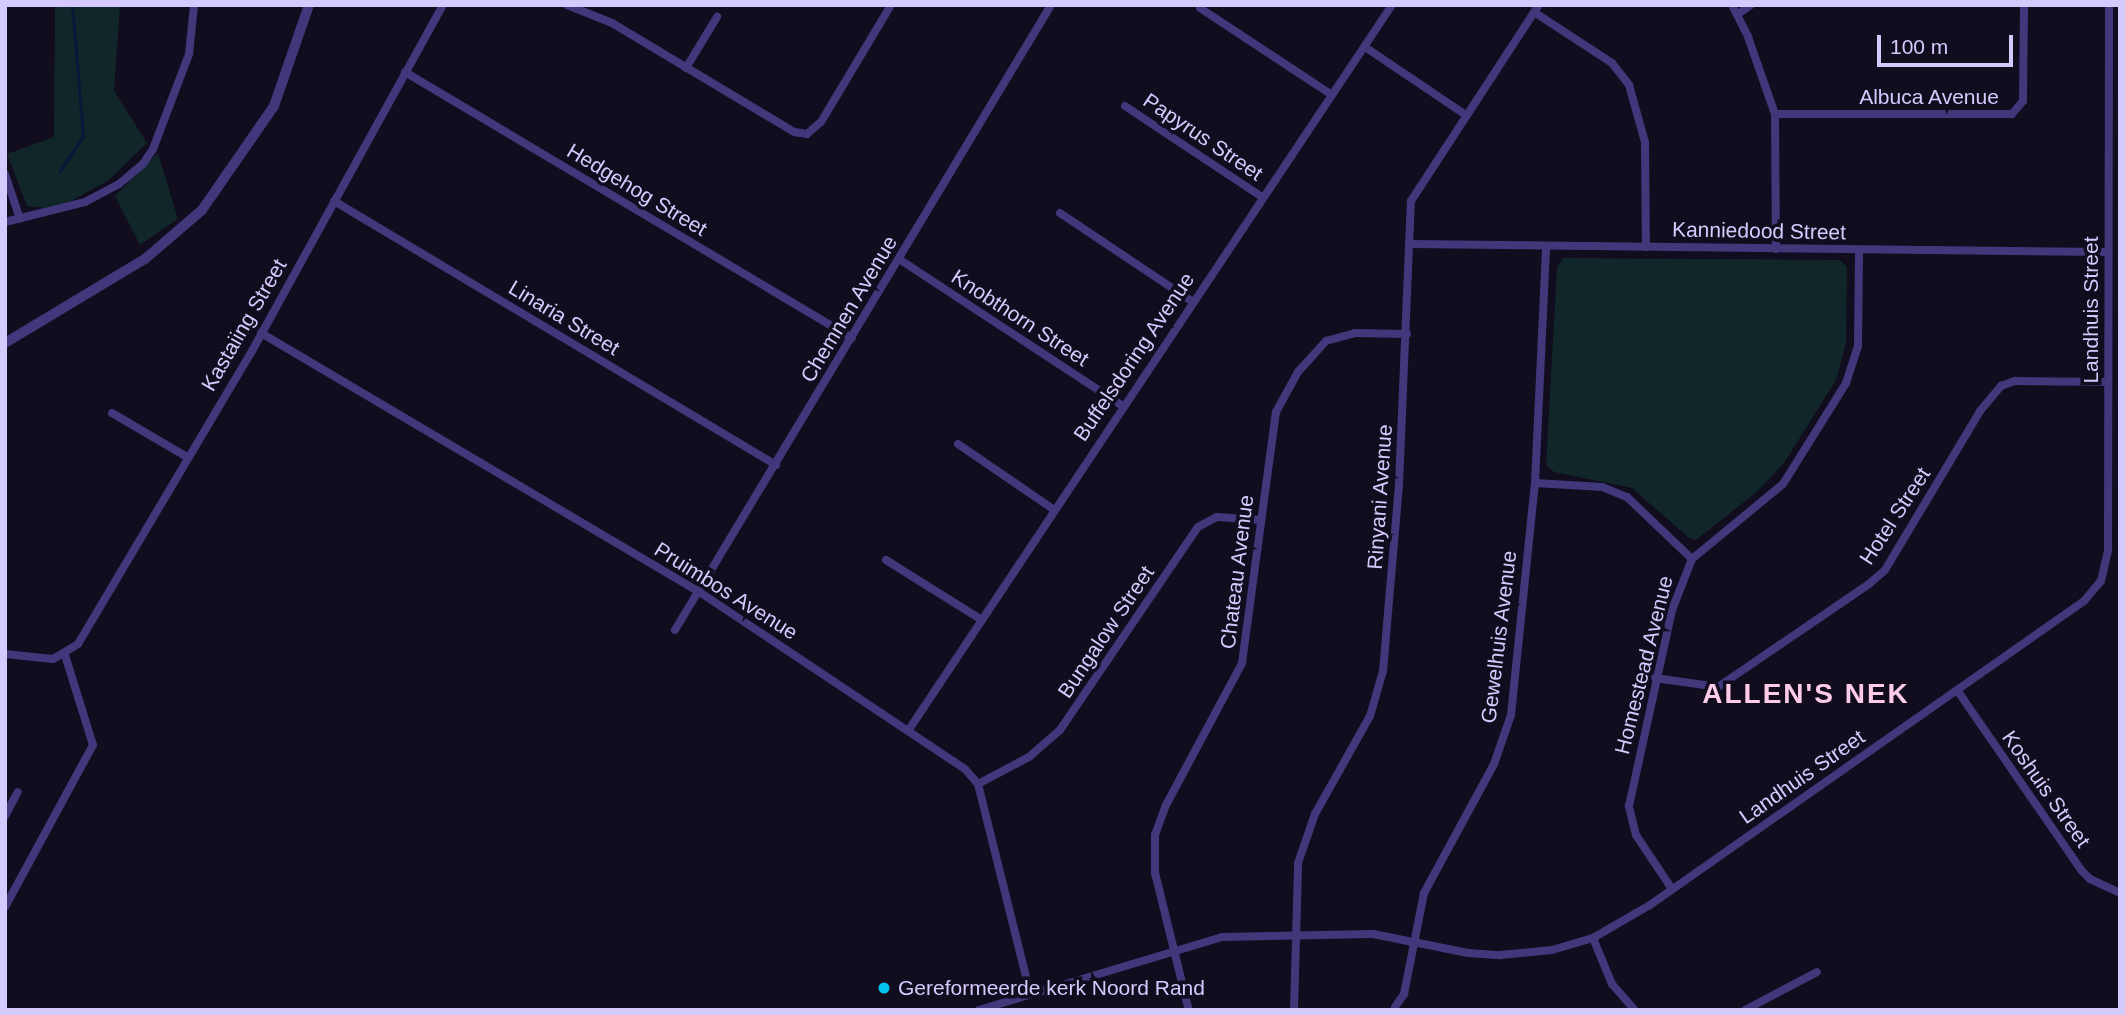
<!DOCTYPE html>
<style>
body{margin:0}
#map{position:relative;width:2125px;height:1015px;overflow:hidden;background:#110c1e;font-family:Arial,sans-serif}
div>[style]{position:absolute}
[style*='--x']{left:calc(var(--x)*1px);top:calc(var(--y)*1px);width:calc(var(--w)*1px);rotate:calc(var(--a)*1deg)}
.green>*{inset:0;background:#102628}
.stream>*{height:2.5px;margin:-1.25px;padding:0 1.25px;transform-origin:1.25px;border-radius:1.25px;background:#0a173a}
.minor>*{height:8px;margin:-4px;padding:0 4px;transform-origin:4px;border-radius:4px;background:#41387c}
.tertiary>*{height:10px;margin:-5px;padding:0 5px;transform-origin:5px;border-radius:5px;background:#41387c}
.dots>*{width:19px;height:19px;translate:-50% -50%;box-sizing:border-box;border:4px solid #110c1e;border-radius:50%}
span{translate:-50% -50%;white-space:nowrap;text-align:center;line-height:1.15;-webkit-text-stroke:7px #110c1e;paint-order:stroke}
.street-label{font-size:21px;color:#d5cafe}
.poi-label{font-size:21px;color:#d5cafe}
.left{translate:0 -50%;text-align:left}
.district-label{font-size:28px;color:#fecce7;font-weight:700;letter-spacing:2px}
.frame{position:absolute;inset:0;border:7px solid #d5cafe;pointer-events:none}
.scale{position:absolute;left:1877px;top:35px;width:136px;height:32px;box-sizing:border-box;border:4px solid #d5cafe;border-top:0;padding-left:9px;font-size:21px;line-height:24px;white-space:nowrap;color:#d5cafe;-webkit-text-stroke:5px #110c1e;paint-order:stroke}
</style>
<div id="map">
<div class="green">
<i style="clip-path:polygon(55px 5px,120px 5px,114px 91px,147px 143px,109px 180px,71px 201px,45px 208px,27px 206px,7px 154px,54px 137px)"></i>
<i style="clip-path:polygon(158px 153px,178px 219px,140px 245px,115px 196px)"></i>
<i style="clip-path:polygon(1563px 258px,1840px 260px,1847px 267px,1846px 343px,1836px 380px,1784px 463px,1758px 491px,1696px 540px,1689px 538px,1632px 488px,1554px 472px,1546px 465px,1557px 267px)"></i>
</div>
<div class="stream">
<i style="--x:60;--y:171;--w:42;--a:-56.7"></i>
<i style="--x:83;--y:136;--w:131;--a:-94.8"></i>
</div>
<div class="minor">
<i style="--x:567;--y:5;--w:48;--a:21.8"></i>
<i style="--x:612;--y:23;--w:212;--a:30.9"></i>
<i style="--x:794;--y:132;--w:13;--a:9"></i>
<i style="--x:807;--y:134;--w:18;--a:-41"></i>
<i style="--x:821;--y:122;--w:136;--a:-59.1"></i>
<i style="--x:1732;--y:5;--w:36;--a:63"></i>
<i style="--x:1748;--y:37;--w:82;--a:70.7"></i>
<i style="--x:1775;--y:114;--w:135;--a:89.6"></i>
<i style="--x:1200;--y:8;--w:158;--a:33.4"></i>
<i style="--x:1534;--y:12;--w:93;--a:33.2"></i>
<i style="--x:1612;--y:63;--w:28;--a:52"></i>
<i style="--x:1629;--y:85;--w:59;--a:74.3"></i>
<i style="--x:1645;--y:142;--w:105;--a:89.5"></i>
<i style="--x:1738;--y:14;--w:16;--a:-35"></i>
<i style="--x:1365;--y:47;--w:122;--a:34"></i>
<i style="--x:686;--y:68;--w:60;--a:-58.7"></i>
<i style="--x:405;--y:72;--w:520;--a:30.76"></i>
<i style="--x:1125;--y:106;--w:164;--a:33.6"></i>
<i style="--x:1775;--y:114;--w:237;--a:0"></i>
<i style="--x:2012;--y:114;--w:17;--a:-50"></i>
<i style="--x:2023;--y:101;--w:96;--a:-89.4"></i>
<i style="--x:5;--y:174;--w:47;--a:71.6"></i>
<i style="--x:334;--y:201;--w:515;--a:30.85"></i>
<i style="--x:1060;--y:213;--w:160;--a:33.8"></i>
<i style="--x:5;--y:222;--w:82;--a:-14"></i>
<i style="--x:85;--y:202;--w:38;--a:-28"></i>
<i style="--x:119;--y:184;--w:31;--a:-40"></i>
<i style="--x:143;--y:164;--w:18;--a:-56"></i>
<i style="--x:153;--y:149;--w:102;--a:-69.2"></i>
<i style="--x:189;--y:54;--w:49;--a:-84.2"></i>
<i style="--x:1409;--y:244;--w:699;--a:0.66"></i>
<i style="--x:899;--y:259;--w:266;--a:33.3"></i>
<i style="--x:261;--y:333;--w:511;--a:30.58"></i>
<i style="--x:701;--y:593;--w:317;--a:33.7"></i>
<i style="--x:965;--y:769;--w:20;--a:49"></i>
<i style="--x:978;--y:784;--w:214;--a:76"></i>
<i style="--x:112;--y:413;--w:87;--a:30.4"></i>
<i style="--x:958;--y:444;--w:115;--a:34.4"></i>
<i style="--x:1535;--y:483;--w:67;--a:3.4"></i>
<i style="--x:1602;--y:487;--w:27;--a:22"></i>
<i style="--x:1627;--y:497;--w:90;--a:43.6"></i>
<i style="--x:886;--y:560;--w:111;--a:32.1"></i>
<i style="--x:675;--y:630;--w:729;--a:-58.97"></i>
<i style="--x:5;--y:654;--w:48;--a:5.9"></i>
<i style="--x:53;--y:659;--w:29;--a:-31"></i>
<i style="--x:78;--y:644;--w:341;--a:-59.3"></i>
<i style="--x:252;--y:351;--w:395;--a:-61.1"></i>
<i style="--x:1655;--y:678;--w:64;--a:8.1"></i>
<i style="--x:1718;--y:687;--w:183;--a:-34.3"></i>
<i style="--x:1869;--y:584;--w:21;--a:-41"></i>
<i style="--x:1885;--y:570;--w:185;--a:-59.1"></i>
<i style="--x:1980;--y:411;--w:33;--a:-50"></i>
<i style="--x:2001;--y:386;--w:15;--a:-20"></i>
<i style="--x:2015;--y:381;--w:93;--a:0.6"></i>
<i style="--x:1957;--y:690;--w:219;--a:55.4"></i>
<i style="--x:2081;--y:870;--w:13;--a:45"></i>
<i style="--x:2090;--y:879;--w:33;--a:25"></i>
<i style="--x:908;--y:731;--w:873;--a:-56.31"></i>
<i style="--x:978;--y:784;--w:58;--a:-27.9"></i>
<i style="--x:1029;--y:757;--w:41;--a:-41.1"></i>
<i style="--x:1060;--y:730;--w:245;--a:-55.8"></i>
<i style="--x:1198;--y:527;--w:21;--a:-28"></i>
<i style="--x:1217;--y:517;--w:44;--a:3.9"></i>
<i style="--x:5;--y:816;--w:27;--a:-62"></i>
<i style="--x:1672;--y:889;--w:65;--a:-123.7"></i>
<i style="--x:1636;--y:835;--w:30;--a:-104"></i>
<i style="--x:1629;--y:806;--w:201;--a:-77.6"></i>
<i style="--x:1672;--y:610;--w:55;--a:-68.6"></i>
<i style="--x:1692;--y:559;--w:118;--a:-39.5"></i>
<i style="--x:1783;--y:484;--w:119;--a:-58"></i>
<i style="--x:1846;--y:383;--w:39;--a:-72"></i>
<i style="--x:1858;--y:346;--w:96;--a:-89.4"></i>
<i style="--x:5;--y:907;--w:184;--a:-61.5"></i>
<i style="--x:93;--y:745;--w:94;--a:-107.3"></i>
<i style="--x:1593;--y:938;--w:50;--a:67.6"></i>
<i style="--x:1612;--y:984;--w:35;--a:49"></i>
<i style="--x:1188;--y:1007;--w:138;--a:-103.8"></i>
<i style="--x:1155;--y:873;--w:38;--a:-90"></i>
<i style="--x:1155;--y:835;--w:32;--a:-70"></i>
<i style="--x:1166;--y:805;--w:161;--a:-61.8"></i>
<i style="--x:1242;--y:663;--w:253;--a:-82.3"></i>
<i style="--x:1276;--y:412;--w:46;--a:-61.2"></i>
<i style="--x:1298;--y:372;--w:42;--a:-47.9"></i>
<i style="--x:1326;--y:341;--w:30;--a:-15"></i>
<i style="--x:1355;--y:333;--w:52;--a:1.1"></i>
<i style="--x:1395;--y:1007;--w:16;--a:-55"></i>
<i style="--x:1404;--y:994;--w:103;--a:-78.8"></i>
<i style="--x:1424;--y:893;--w:147;--a:-61.5"></i>
<i style="--x:1494;--y:764;--w:52;--a:-70.9"></i>
<i style="--x:1511;--y:715;--w:233;--a:-84.1"></i>
<i style="--x:1535;--y:483;--w:237;--a:-87.3"></i>
<i style="--x:979;--y:1010;--w:254;--a:-16.7"></i>
<i style="--x:1222;--y:937;--w:151;--a:-1.1"></i>
<i style="--x:1373;--y:934;--w:97;--a:11.3"></i>
<i style="--x:1468;--y:953;--w:32;--a:4"></i>
<i style="--x:1500;--y:955;--w:52;--a:-5.5"></i>
<i style="--x:1552;--y:950;--w:43;--a:-16.3"></i>
<i style="--x:1593;--y:938;--w:66;--a:-30.1"></i>
<i style="--x:1650;--y:905;--w:530;--a:-35.01"></i>
<i style="--x:2084;--y:601;--w:26;--a:-50"></i>
<i style="--x:2101;--y:581;--w:32;--a:-77"></i>
<i style="--x:2108;--y:550;--w:545;--a:-89.89"></i>
<i style="--x:1294;--y:1010;--w:147;--a:-88.4"></i>
<i style="--x:1298;--y:863;--w:52;--a:-70.9"></i>
<i style="--x:1315;--y:814;--w:112;--a:-60.7"></i>
<i style="--x:1370;--y:716;--w:47;--a:-73.9"></i>
<i style="--x:1383;--y:671;--w:187;--a:-85.1"></i>
<i style="--x:1399;--y:485;--w:284;--a:-87.6"></i>
<i style="--x:1411;--y:201;--w:234;--a:-56.9"></i>
<i style="--x:1745;--y:1010;--w:81;--a:-27.8"></i>
</div>
<div class="tertiary">
<i style="--x:5;--y:343;--w:163;--a:-31"></i>
<i style="--x:145;--y:259;--w:75;--a:-40.7"></i>
<i style="--x:202;--y:210;--w:126;--a:-55.3"></i>
<i style="--x:274;--y:106;--w:107;--a:-70.9"></i>
</div>
<div class="dots">
<i style="left:884px;top:988px;background:#05c2f0"></i>
</div>
<div class="street-label">
<span style="left:1929px;top:97px">Albuca Avenue</span>
<span style="left:1203px;top:137px;rotate:34deg">Papyrus Street</span>
<span style="left:637px;top:190px;rotate:31deg">Hedgehog Street</span>
<span style="left:1759px;top:231px;rotate:1deg">Kanniedood Street</span>
<span style="left:849px;top:309px;rotate:-59deg">Chemnen Avenue</span>
<span style="left:2091px;top:310px;rotate:-90deg">Landhuis Street</span>
<span style="left:564px;top:318px;rotate:31deg">Linaria Street</span>
<span style="left:1020px;top:318px;rotate:33deg">Knobthorn Street</span>
<span style="left:244px;top:325px;rotate:-60deg">Kastaiing Street</span>
<span style="left:1134px;top:357px;rotate:-56deg">Buffelsdoring Avenue</span>
<span style="left:1380px;top:497px;rotate:-86deg">Rinyani Avenue</span>
<span style="left:1895px;top:516px;rotate:-57deg">Hotel Street</span>
<span style="left:1237px;top:572px;rotate:-83deg">Chateau Avenue</span>
<span style="left:726px;top:591px;rotate:32deg">Pruimbos Avenue</span>
<span style="left:1106px;top:632px;rotate:-56deg">Bungalow Street</span>
<span style="left:1499px;top:637px;rotate:-83deg">Gewelhuis Avenue</span>
<span style="left:1644px;top:665px;rotate:-76deg">Homestead Avenue</span>
<span style="left:1802px;top:777px;rotate:-35deg">Landhuis Street</span>
<span style="left:2046px;top:789px;rotate:55deg">Koshuis Street</span>
</div>
<div class="poi-label">
<span class="left" style="left:898px;top:988px">Gereformeerde kerk Noord Rand</span>
</div>
<div class="district-label">
<span style="left:1806px;top:694px">ALLEN'S NEK</span>
</div>
<div class="frame"></div>
<div class="scale">100 m</div>
</div>
